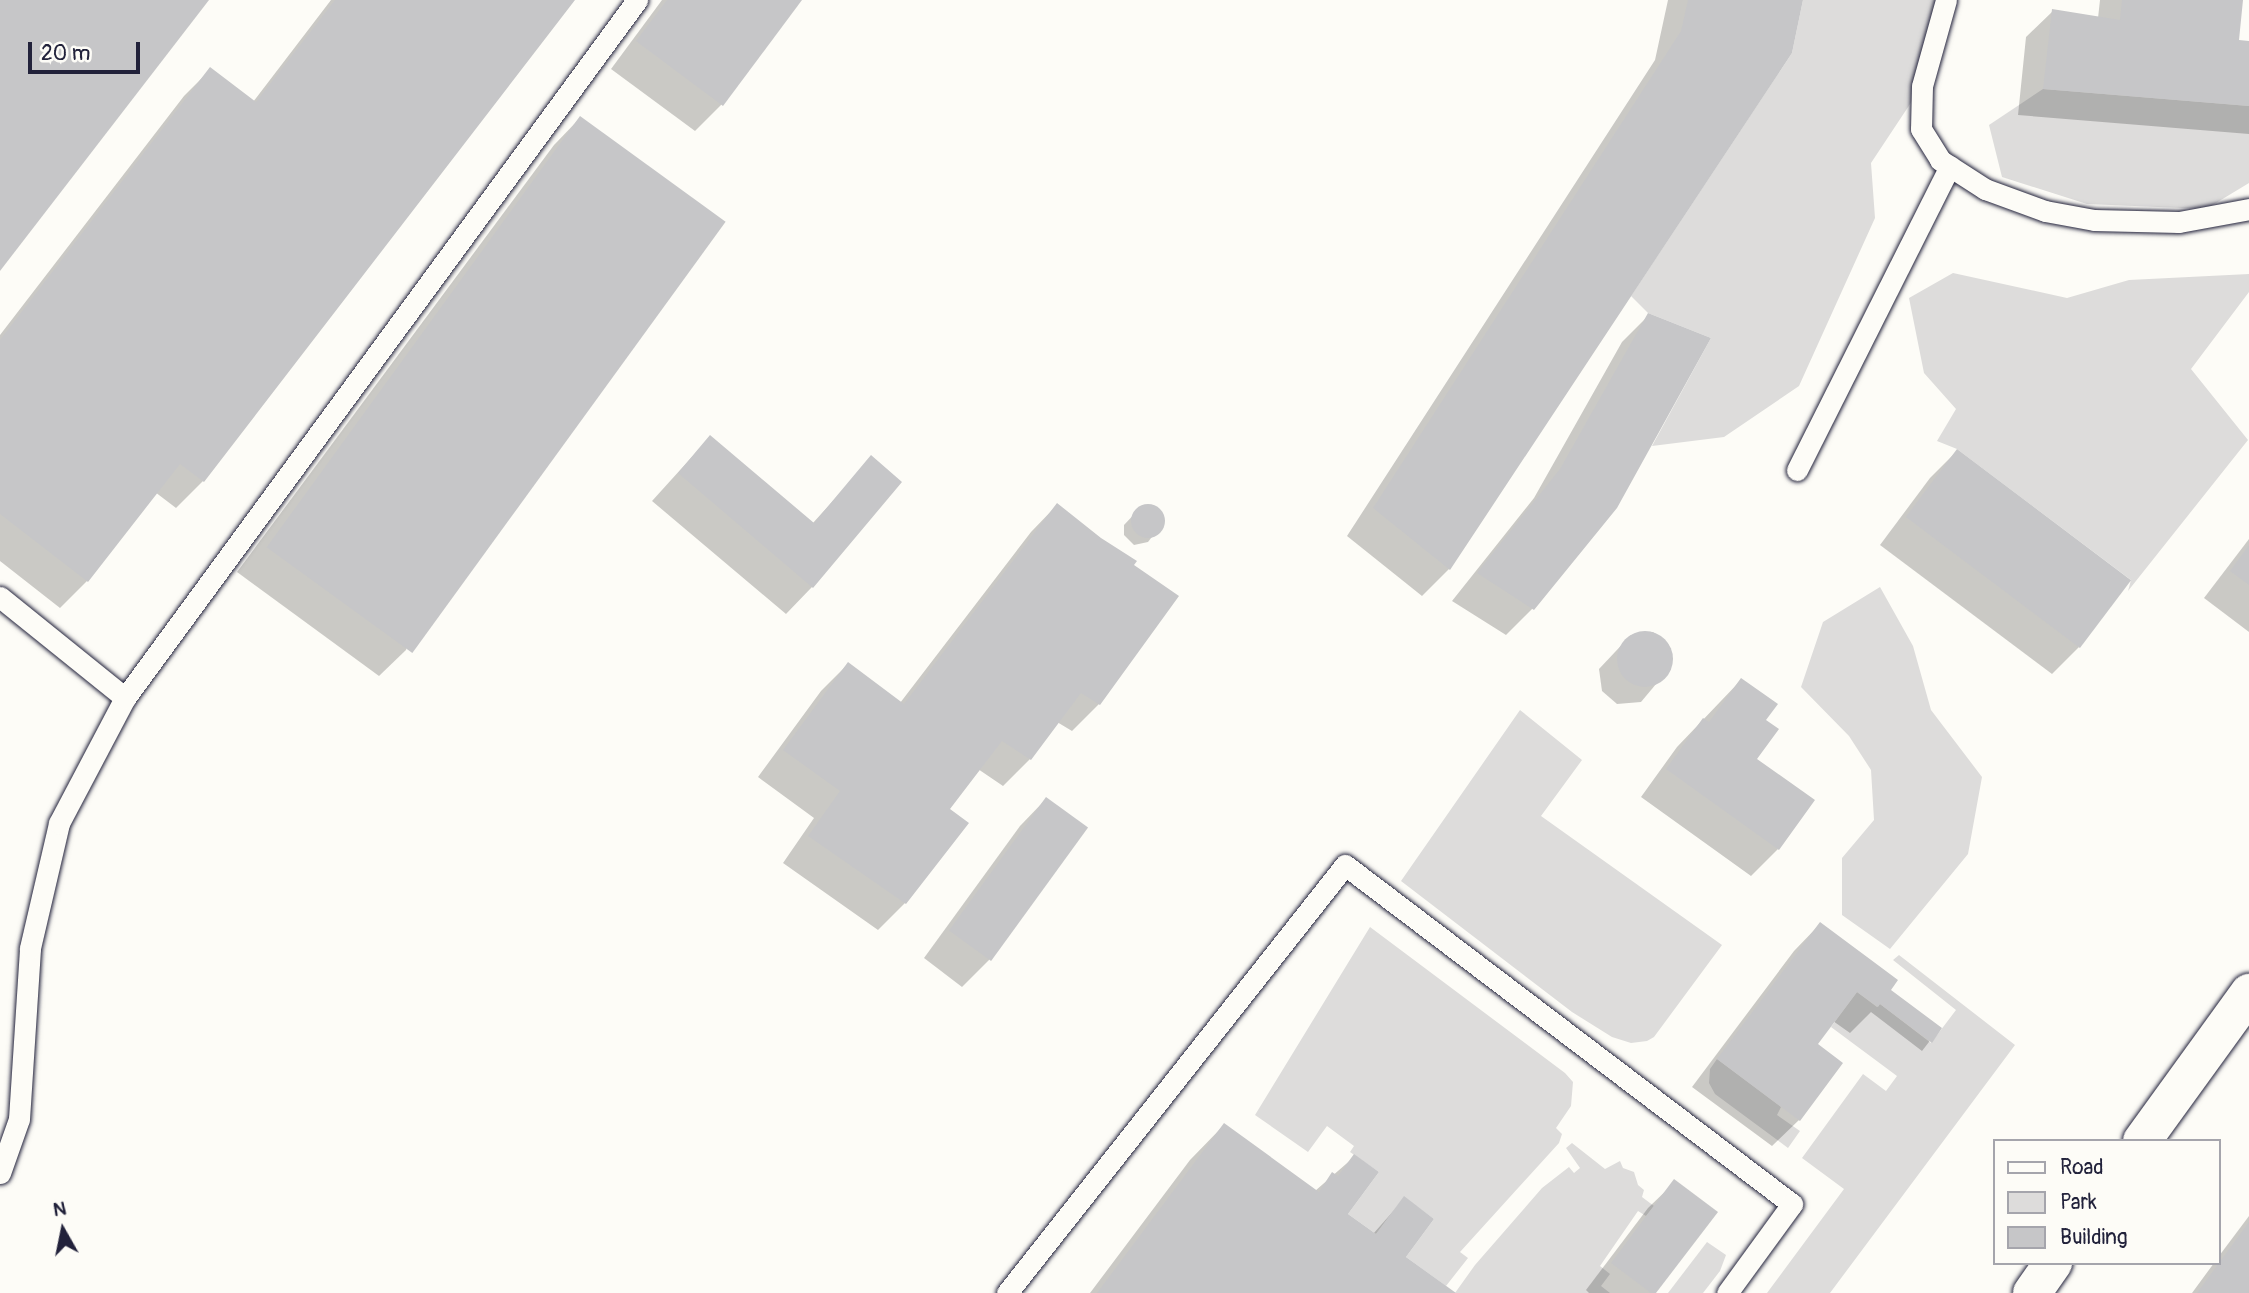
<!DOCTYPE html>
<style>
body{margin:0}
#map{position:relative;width:2249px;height:1293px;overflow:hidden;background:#fdfcf7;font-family:Pangolin,sans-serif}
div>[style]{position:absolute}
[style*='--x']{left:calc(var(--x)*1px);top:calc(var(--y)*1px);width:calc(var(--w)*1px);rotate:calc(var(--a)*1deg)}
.green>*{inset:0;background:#dddcdb}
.shadow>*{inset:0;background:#0003}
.building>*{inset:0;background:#c6c6c8;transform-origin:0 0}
.round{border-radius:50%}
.roads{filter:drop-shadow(0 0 2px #22223b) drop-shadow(0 0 2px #22223b)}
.service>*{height:21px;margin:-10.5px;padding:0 10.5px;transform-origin:10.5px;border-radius:10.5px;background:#fdfcf7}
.minor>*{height:38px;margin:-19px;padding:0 19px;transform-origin:19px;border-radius:19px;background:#fdfcf7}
span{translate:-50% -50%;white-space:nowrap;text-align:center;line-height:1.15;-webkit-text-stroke:5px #fdfcf7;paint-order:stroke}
.legend{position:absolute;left:1993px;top:1139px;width:228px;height:126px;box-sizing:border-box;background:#fdfcf7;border:2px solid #a5a5ac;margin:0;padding:9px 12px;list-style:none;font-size:21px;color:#22223b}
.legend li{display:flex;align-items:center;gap:14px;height:35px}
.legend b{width:35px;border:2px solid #a5a5ac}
.north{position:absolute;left:28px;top:1195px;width:70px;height:70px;-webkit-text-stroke:5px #fdfcf7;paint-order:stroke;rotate:351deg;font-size:19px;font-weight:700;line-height:28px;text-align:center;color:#22223b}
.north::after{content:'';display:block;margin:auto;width:24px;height:32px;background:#22223b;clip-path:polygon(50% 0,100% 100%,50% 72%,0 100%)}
.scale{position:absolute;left:28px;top:42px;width:112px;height:32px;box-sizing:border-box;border:4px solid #22223b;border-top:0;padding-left:9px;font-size:21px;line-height:24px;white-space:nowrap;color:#22223b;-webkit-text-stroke:5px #fdfcf7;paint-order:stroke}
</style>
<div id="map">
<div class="green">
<i style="clip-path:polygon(1803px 0,1946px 0,1922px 86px,1871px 163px,1875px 218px,1799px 386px,1724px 437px,1652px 446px,1711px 338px,1648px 313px,1631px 296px,1792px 53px)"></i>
<i style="clip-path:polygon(2043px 89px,2249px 106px,2249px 183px,2206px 209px,2087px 204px,2002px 177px,1989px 125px)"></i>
<i style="clip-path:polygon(1953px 273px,2067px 298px,2129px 280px,2249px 274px,2249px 292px,2191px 369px,2248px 440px,2128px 591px,2131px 580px,1957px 449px,1937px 441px,1956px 409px,1924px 373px,1909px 298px)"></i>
<i style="clip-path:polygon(1880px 587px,1913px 646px,1931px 710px,1982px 777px,1968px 854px,1890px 949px,1842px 915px,1842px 858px,1874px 820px,1871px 770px,1849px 736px,1801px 687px,1823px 622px)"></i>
<i style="clip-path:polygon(1520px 710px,1582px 760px,1541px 816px,1722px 945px,1654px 1037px,1647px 1041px,1631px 1043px,1612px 1037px,1572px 1012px,1401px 881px)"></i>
<i style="clip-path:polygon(1370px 927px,1565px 1073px,1573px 1082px,1571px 1106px,1556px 1128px,1562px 1134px,1559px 1143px,1460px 1252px,1468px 1258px,1446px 1286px,1406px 1257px,1434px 1219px,1404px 1197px,1376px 1234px,1348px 1214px,1379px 1172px,1350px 1152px,1354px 1146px,1327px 1126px,1308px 1152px,1255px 1115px)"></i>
<i style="clip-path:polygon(1899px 955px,2015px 1045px,1830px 1293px,1767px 1293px,1844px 1189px,1802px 1158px,1863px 1074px,1886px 1091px,1897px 1076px,1831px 1027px,1857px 992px,1877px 1007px,1880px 1004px,1931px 1043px,1956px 1010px,1893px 960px)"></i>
<i style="clip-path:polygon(1717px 1059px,1781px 1107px,1777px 1115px,1800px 1131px,1788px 1148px,1715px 1094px,1709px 1083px,1710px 1069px)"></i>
<i style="clip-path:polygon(1572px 1143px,1605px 1169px,1620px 1161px,1623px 1168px,1634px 1172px,1638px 1185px,1644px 1190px,1642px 1197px,1654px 1206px,1646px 1216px,1638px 1211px,1600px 1266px,1610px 1274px,1601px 1286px,1610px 1293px,1455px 1293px,1475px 1265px,1542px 1188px,1569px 1167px,1574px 1173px,1580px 1168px,1566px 1148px)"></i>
<i style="clip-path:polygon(1707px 1242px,1726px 1255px,1720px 1271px,1703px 1293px,1668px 1293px)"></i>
</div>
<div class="shadow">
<i style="clip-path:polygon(331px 0,572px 0,203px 481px,176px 508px,155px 492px,87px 581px,60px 608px,0 561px,0 335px,184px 96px,210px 70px,253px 102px)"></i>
<i style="clip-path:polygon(662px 0,799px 0,722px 104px,695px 131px,611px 69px)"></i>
<i style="clip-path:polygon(1668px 0,1801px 0,1790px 52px,1449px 569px,1422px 596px,1347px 536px,1655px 60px)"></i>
<i style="clip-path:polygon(2100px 0,2241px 0,2237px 41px,2249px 43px,2249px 134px,2018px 115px,2026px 37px,2053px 11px,2098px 18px)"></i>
<i style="clip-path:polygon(580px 118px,406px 650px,379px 676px,237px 572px,554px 145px)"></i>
<i style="clip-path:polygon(1649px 315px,1533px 608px,1506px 635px,1452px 601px,1534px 498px,1622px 342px)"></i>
<i style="clip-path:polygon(710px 437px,812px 524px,872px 458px,900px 482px,812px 587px,786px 614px,652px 501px)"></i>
<i style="clip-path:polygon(1957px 451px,2079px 647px,2052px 674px,1880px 545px,1930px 478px)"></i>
<i style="clip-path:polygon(1057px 505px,1131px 565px,1176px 596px,1099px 704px,1072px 731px,1057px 722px,1030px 759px,1003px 786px,978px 769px,948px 809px,967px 823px,905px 903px,878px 930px,783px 863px,814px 818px,758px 777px,821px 691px,848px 664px,900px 703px,1031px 532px)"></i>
<i style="clip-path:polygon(1140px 508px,1154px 508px,1161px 514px,1162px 524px,1148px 542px,1134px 545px,1124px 535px,1124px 525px)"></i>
<i style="clip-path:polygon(2249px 539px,2249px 632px,2204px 598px)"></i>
<i style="clip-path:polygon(1653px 632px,1669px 645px,1672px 665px,1641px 702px,1617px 704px,1602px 691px,1599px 669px,1631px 635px)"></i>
<i style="clip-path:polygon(1741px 680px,1763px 720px,1755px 759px,1778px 849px,1751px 876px,1641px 797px,1677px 747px)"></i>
<i style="clip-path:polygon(1046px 799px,989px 960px,962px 987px,924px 958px,1020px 826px)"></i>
<i style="clip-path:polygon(1820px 924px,1888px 990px,1939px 1029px,1922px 1051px,1871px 1012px,1850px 1033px,1833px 1021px,1816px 1044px,1799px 1120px,1772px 1146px,1692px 1087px,1794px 951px)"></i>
<i style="clip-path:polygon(1224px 1125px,1315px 1191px,1354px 1157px,1346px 1214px,1373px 1234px,1404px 1199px,1404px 1257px,1453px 1293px,1090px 1293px,1190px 1160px)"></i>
<i style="clip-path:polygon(1675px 1182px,1654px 1293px,1589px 1293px,1586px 1290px,1648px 1208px)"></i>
<i style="clip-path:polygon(2249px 1216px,2249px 1293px,2192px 1293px,2214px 1263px,2219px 1263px,2219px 1256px)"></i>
</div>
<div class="building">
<i style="clip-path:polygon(0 0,209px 0,0 271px)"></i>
<i style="clip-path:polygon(335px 0,575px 0,204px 482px,180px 464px,88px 582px,0 514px,0 340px,210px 67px,256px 102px)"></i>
<i style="clip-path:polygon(667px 0,802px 0,723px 106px,636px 41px)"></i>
<i style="clip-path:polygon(1688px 0,1803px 0,1792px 53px,1450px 570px,1373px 508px,1681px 31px)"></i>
<i style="clip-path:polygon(2122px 0,2243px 0,2239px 40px,2249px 41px,2249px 106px,2043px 89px,2052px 9px,2120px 20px)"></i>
<i style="left:580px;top:116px;width:180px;height:533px;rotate:36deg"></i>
<i style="clip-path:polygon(1648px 313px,1711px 338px,1617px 508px,1534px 610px,1477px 573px,1560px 469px)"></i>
<i style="clip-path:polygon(710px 435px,814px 523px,871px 455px,902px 482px,813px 588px,678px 473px)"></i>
<i style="left:1957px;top:449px;width:218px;height:85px;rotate:37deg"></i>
<i style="clip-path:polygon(1057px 503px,1101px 538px,1137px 561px,1134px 565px,1179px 596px,1100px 705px,1081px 693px,1031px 760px,1002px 741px,950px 809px,969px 823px,906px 904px,808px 836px,840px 791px,783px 750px,848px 662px,904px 704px)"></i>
<i class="round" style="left:1131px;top:504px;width:34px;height:34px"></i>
<i style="clip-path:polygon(2249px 545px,2249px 585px,2230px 571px)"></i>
<i class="round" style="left:1617px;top:631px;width:56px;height:56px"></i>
<i style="clip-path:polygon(1741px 678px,1778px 704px,1766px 720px,1779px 729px,1757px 759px,1815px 800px,1779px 850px,1666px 769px,1703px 718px,1709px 722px)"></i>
<i style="left:1046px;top:797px;width:52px;height:165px;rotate:36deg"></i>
<i style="clip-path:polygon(1820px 922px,1898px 980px,1891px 990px,1942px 1028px,1932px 1043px,1880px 1004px,1878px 1007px,1857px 992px,1818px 1044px,1843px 1063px,1800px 1121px,1717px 1059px)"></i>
<i style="clip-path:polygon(1224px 1123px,1319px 1192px,1332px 1172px,1338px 1176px,1354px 1154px,1379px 1172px,1348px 1214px,1376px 1234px,1404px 1196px,1434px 1219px,1406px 1257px,1456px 1293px,1097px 1293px)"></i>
<i style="clip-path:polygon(1674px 1179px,1718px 1212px,1656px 1293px,1651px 1293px,1611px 1263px)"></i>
<i style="clip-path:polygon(2249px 1222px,2249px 1293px,2197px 1293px,2219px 1263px)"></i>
</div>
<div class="roads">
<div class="service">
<i style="--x:1946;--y:0;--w:89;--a:105.6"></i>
<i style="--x:1922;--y:86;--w:43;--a:91.3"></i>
<i style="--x:1921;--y:129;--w:36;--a:58"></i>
<i style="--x:1940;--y:160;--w:54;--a:32.8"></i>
<i style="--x:1985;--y:189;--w:64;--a:20.1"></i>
<i style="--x:2045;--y:211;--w:50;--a:10.4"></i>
<i style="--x:2094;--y:220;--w:85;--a:1.3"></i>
<i style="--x:2179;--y:222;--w:71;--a:-10.5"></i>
<i style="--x:1797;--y:470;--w:340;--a:-63.3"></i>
<i style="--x:0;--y:597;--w:161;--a:38.9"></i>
<i style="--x:0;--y:1173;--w:57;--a:-70.6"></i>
<i style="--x:19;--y:1119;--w:171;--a:-86.3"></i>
<i style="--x:30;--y:948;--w:128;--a:-76.9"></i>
<i style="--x:59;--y:823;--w:141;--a:-62.2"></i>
<i style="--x:125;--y:698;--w:866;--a:-53.74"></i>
<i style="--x:1007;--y:1293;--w:545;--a:-51.7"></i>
<i style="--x:1345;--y:865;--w:561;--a:37.18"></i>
<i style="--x:1792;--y:1204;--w:110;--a:126.1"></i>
</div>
<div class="minor">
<i style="--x:2142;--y:1141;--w:183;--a:-54.1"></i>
<i style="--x:2032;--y:1293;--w:37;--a:-55"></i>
</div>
</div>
<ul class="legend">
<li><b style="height:9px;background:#fdfcf7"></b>Road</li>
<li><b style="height:19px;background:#dddcdb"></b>Park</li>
<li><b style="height:19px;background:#c6c6c8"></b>Building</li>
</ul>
<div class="north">N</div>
<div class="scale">20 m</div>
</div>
